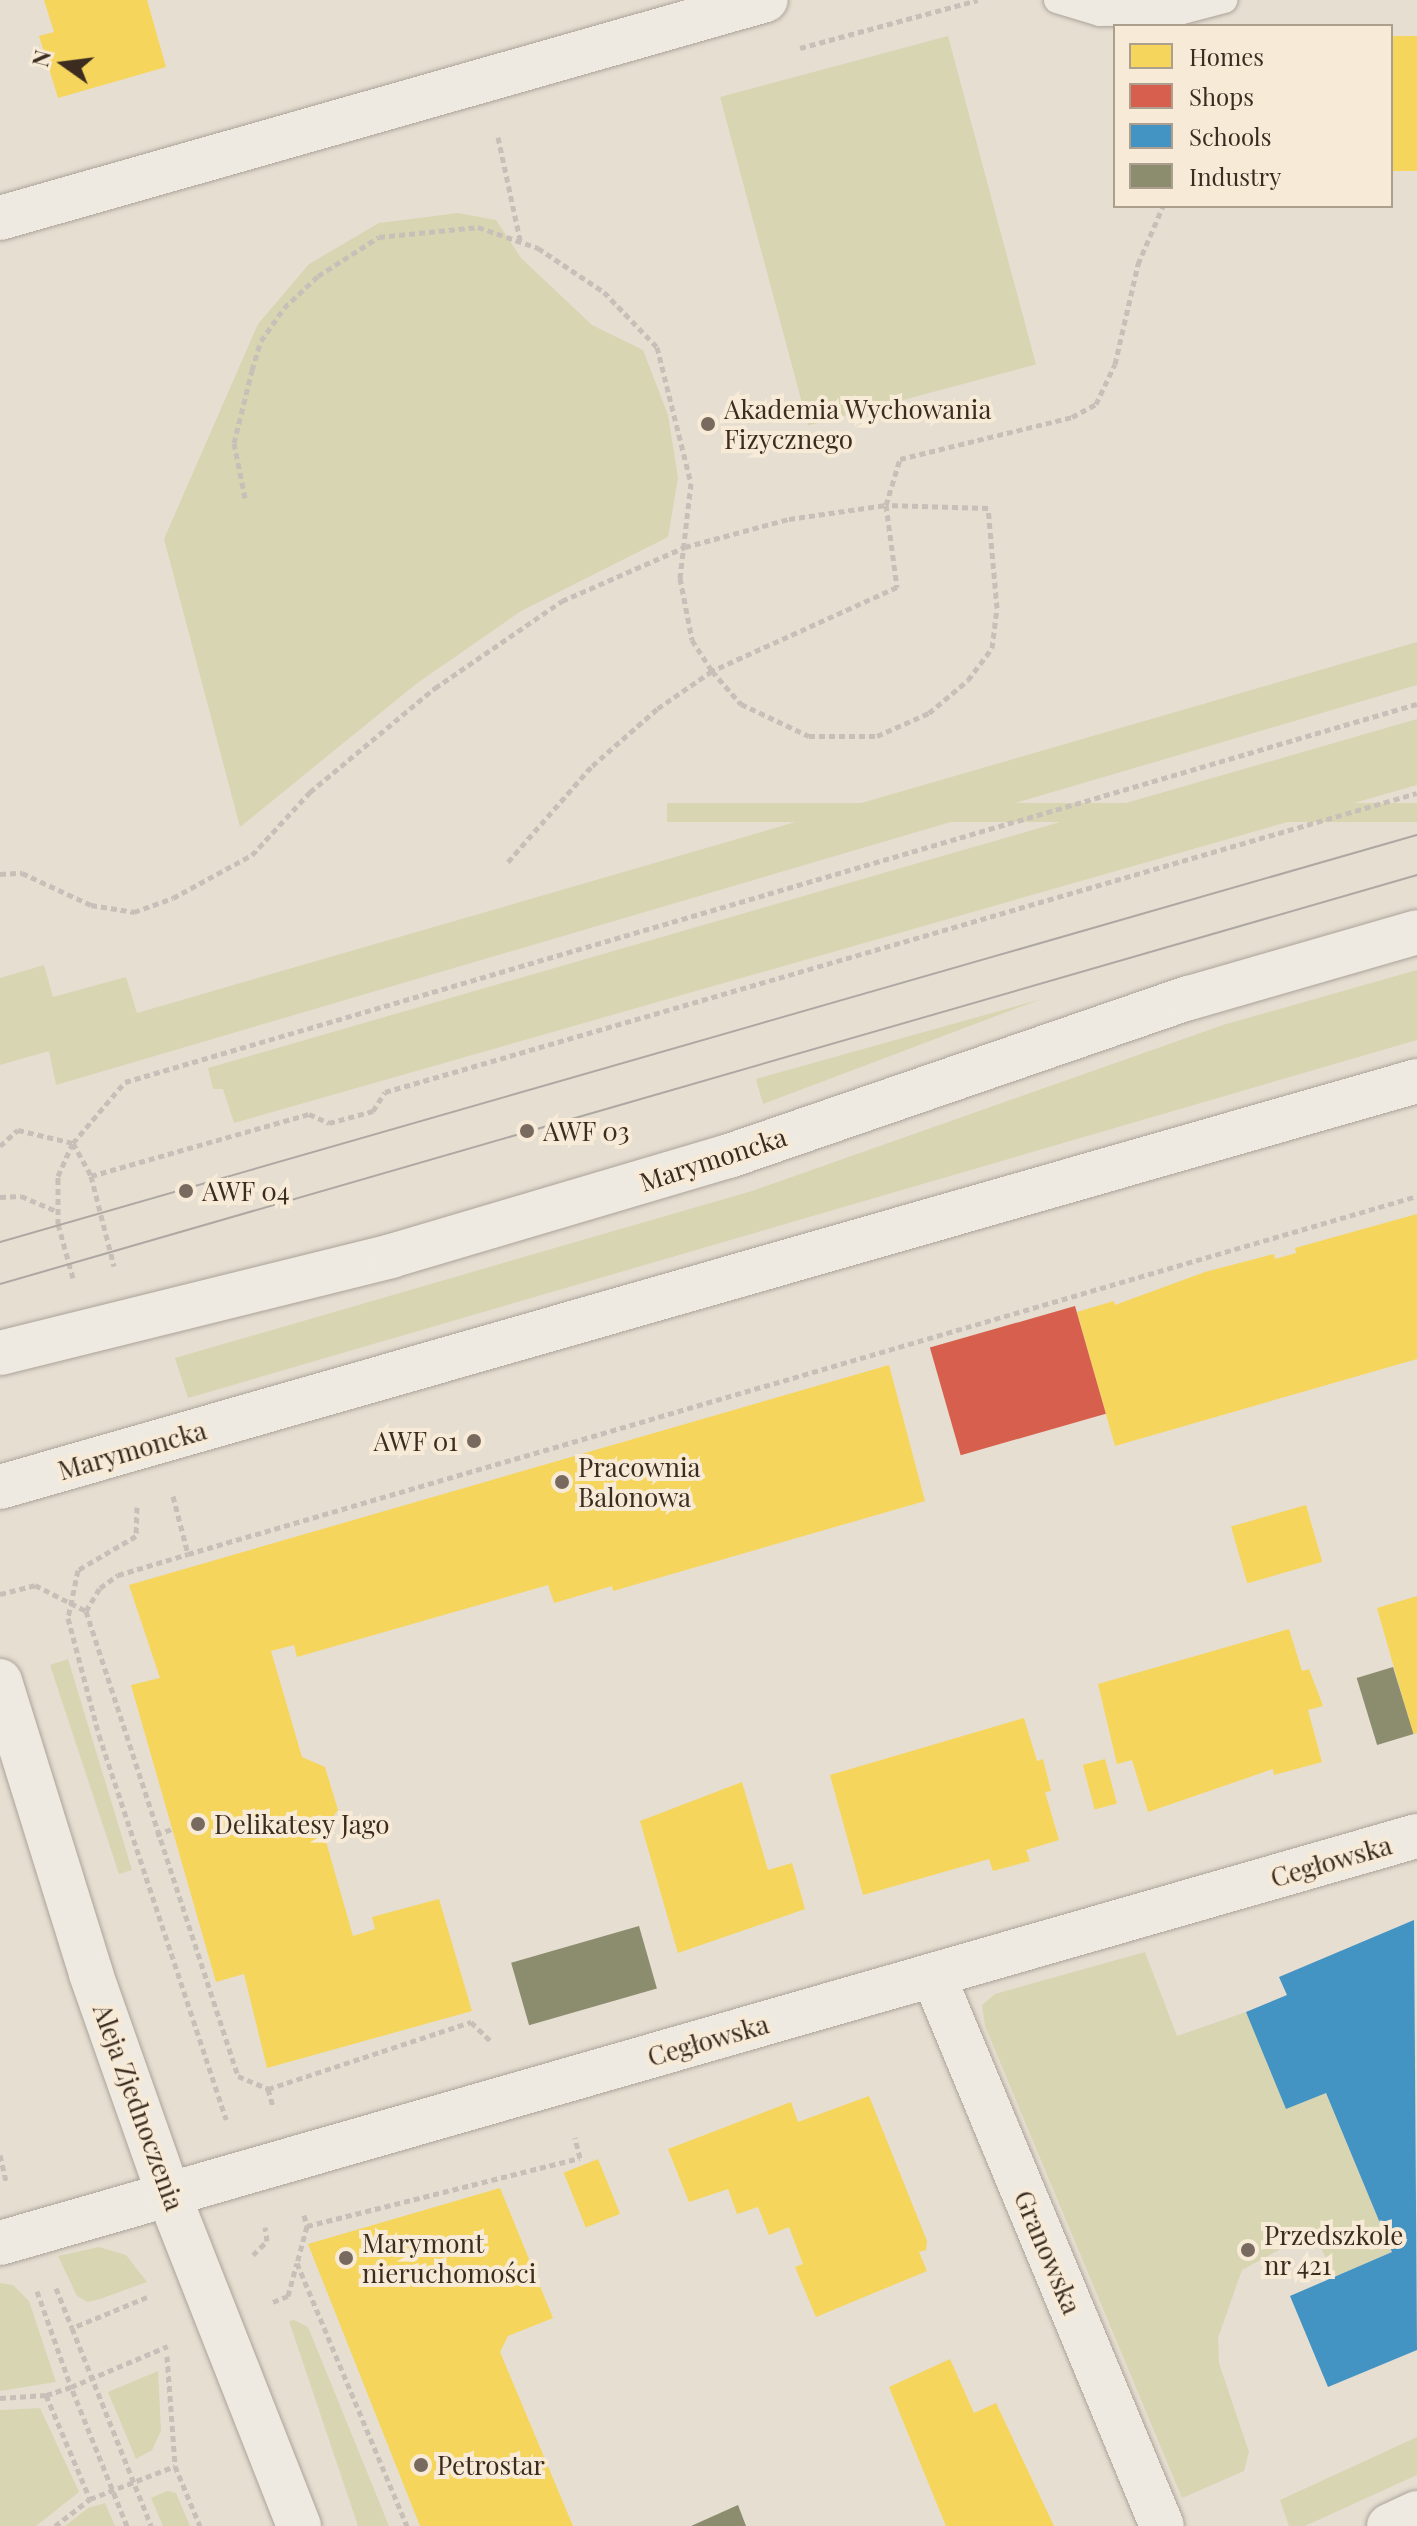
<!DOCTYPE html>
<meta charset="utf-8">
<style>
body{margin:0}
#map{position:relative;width:1417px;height:2526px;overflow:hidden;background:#e6ded1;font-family:"Playfair Display",serif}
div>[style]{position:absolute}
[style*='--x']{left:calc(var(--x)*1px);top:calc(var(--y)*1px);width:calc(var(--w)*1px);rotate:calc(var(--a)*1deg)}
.green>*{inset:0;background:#d8d5b3;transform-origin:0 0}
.homes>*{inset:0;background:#f6d55c;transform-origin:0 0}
.shops>*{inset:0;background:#d6604d;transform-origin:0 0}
.schools>*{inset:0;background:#4393c3}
.industry>*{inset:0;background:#8c8c6e;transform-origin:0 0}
.path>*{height:5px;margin-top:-2.5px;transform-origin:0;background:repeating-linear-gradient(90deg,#c7c0b8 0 6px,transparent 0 10px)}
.roads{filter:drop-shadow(0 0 2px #aca399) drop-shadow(0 0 2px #aca399)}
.service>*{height:26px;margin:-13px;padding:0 13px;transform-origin:13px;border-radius:13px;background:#eeeae2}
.minor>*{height:44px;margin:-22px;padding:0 22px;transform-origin:22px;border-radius:22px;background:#eeeae2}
.tertiary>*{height:44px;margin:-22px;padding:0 22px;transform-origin:22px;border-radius:22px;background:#eeeae2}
.secondary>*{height:44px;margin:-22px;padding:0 22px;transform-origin:22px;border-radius:22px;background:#eeeae2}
.tram>*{height:2px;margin:-1px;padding:0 1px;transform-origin:1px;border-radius:1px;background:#aea8a2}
.dots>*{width:22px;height:22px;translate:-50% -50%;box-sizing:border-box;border:4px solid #f7ebd7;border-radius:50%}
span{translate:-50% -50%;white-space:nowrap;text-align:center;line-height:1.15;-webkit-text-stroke:8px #f7ebd7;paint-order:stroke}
.poi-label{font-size:26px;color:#3c2c20}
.left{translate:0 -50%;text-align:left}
.right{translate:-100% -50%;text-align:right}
.street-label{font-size:26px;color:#3c2c20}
.legend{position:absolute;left:1113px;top:24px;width:280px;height:184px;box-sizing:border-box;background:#f7ebd7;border:2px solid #ac9f8e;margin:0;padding:10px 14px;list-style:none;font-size:24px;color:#3c2c20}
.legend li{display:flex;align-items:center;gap:16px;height:40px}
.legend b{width:40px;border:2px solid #ac9f8e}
.north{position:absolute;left:24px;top:24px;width:80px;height:80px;-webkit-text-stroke:6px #f7ebd7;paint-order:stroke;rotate:284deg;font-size:22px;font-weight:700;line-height:32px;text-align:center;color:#3c2c20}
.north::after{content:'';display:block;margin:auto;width:28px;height:36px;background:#3c2c20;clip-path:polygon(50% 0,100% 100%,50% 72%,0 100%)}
</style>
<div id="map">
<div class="green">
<i style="left:948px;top:36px;width:340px;height:236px;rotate:75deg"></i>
<i style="clip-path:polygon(458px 213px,496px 220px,521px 258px,592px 325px,643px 350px,668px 415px,678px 478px,668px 537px,521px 611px,416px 684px,240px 827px,164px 539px,258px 324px,309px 264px,379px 223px)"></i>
<i style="clip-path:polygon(1417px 642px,1417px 685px,56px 1085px,49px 1051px,0 1065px,0 978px,44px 965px,53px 997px,126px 977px,137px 1013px)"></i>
<i style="clip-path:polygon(1417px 719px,1417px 785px,234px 1123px,223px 1089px,213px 1089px,208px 1068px)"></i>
<i style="left:1417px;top:803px;width:19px;height:750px;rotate:90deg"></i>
<i style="clip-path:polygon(1417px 970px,1417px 1040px,188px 1398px,175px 1358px,752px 1191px,1223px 1025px)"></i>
<i style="clip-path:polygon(1042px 999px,1020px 1007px,763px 1104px,756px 1079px)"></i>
<i style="clip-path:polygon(68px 1659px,132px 1870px,119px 1874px,50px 1665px)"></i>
<i style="clip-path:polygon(1145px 1952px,1177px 2036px,1246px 2012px,1326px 2093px,1392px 2252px,1336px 2276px,1312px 2232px,1242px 2270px,1218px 2338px,1219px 2363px,1249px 2452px,1244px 2471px,1182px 2498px,985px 2026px,982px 2005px,995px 1994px)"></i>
<i style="clip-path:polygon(99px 2247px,126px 2255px,147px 2282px,100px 2299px,87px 2302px,77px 2296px,58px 2256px)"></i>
<i style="clip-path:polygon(0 2283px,13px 2285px,29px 2301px,56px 2382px,0 2391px)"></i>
<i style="clip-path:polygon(294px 2320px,308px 2327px,389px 2526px,358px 2526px,289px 2321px)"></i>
<i style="clip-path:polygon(158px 2371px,161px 2431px,152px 2450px,136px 2459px,108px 2392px)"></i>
<i style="clip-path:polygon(40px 2408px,79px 2492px,36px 2526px,0 2526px,0 2410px)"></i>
<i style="clip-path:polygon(1417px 2437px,1417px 2475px,1305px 2526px,1289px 2526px,1280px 2500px)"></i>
<i style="clip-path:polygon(167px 2491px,176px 2493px,190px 2526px,163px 2526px,151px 2498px)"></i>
<i style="clip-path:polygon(105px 2503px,115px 2526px,65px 2526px,88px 2508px)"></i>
</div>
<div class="homes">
<i style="clip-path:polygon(44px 0,147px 0,166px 67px,58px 98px,39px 36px,54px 32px)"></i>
<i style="left:1417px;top:36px;width:135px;height:27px;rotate:90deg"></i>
<i style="clip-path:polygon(1417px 1214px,1417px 1359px,1115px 1446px,1077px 1312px,1114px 1301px,1115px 1305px,1205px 1272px,1274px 1254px,1275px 1259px,1296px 1253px,1295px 1248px)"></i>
<i style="clip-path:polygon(889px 1365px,925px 1501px,613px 1591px,612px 1586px,554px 1603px,548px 1585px,297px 1657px,294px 1645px,271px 1651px,302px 1757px,325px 1767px,338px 1810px,323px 1831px,353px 1936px,375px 1929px,372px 1917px,439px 1899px,472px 2011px,267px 2068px,244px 1974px,216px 1982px,131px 1685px,160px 1678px,129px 1585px)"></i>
<i style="left:1306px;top:1505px;width:59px;height:78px;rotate:74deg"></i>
<i style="clip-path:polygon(1417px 1596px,1417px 1733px,1413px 1734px,1377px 1608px)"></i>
<i style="clip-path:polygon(1289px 1629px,1302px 1671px,1309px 1669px,1323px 1706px,1308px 1710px,1322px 1762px,1274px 1775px,1273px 1769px,1148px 1812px,1132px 1760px,1117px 1764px,1098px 1684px)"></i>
<i style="clip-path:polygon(1024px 1718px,1037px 1761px,1043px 1759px,1051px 1791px,1045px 1792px,1059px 1840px,1026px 1850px,1030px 1861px,993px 1871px,989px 1859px,863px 1895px,830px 1775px)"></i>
<i style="left:1105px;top:1759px;width:46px;height:23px;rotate:75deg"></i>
<i style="clip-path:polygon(742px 1782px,768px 1870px,792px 1863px,805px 1909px,678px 1953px,640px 1821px)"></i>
<i style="clip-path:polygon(869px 2096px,927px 2241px,926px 2250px,919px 2252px,927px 2271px,816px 2317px,795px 2267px,803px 2264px,789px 2227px,769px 2235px,758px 2207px,737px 2214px,728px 2189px,689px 2202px,668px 2149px,791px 2102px,798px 2122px)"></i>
<i style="left:598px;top:2159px;width:59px;height:37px;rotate:68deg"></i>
<i style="clip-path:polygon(500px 2188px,553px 2318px,508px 2336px,500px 2352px,573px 2526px,420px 2526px,308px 2244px)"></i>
<i style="clip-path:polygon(950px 2359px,974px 2413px,996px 2403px,1054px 2526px,946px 2526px,889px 2387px)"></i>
</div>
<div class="shops">
<i style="left:1075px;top:1306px;width:112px;height:151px;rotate:74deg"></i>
</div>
<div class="schools">
<i style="clip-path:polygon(1414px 1920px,1417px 2350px,1328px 2387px,1290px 2296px,1392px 2252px,1326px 2093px,1286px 2109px,1246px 2012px,1287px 1995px,1279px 1977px)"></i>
</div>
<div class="industry">
<i style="left:1393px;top:1667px;width:70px;height:38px;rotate:73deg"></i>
<i style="left:639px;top:1926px;width:65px;height:133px;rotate:74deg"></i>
<i style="clip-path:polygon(738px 2505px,746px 2526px,691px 2526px)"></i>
</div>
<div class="path">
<i style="--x:800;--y:48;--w:184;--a:-15.1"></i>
<i style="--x:498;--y:137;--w:105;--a:77.9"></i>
<i style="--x:245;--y:498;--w:56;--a:-101.3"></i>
<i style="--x:234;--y:443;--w:75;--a:-76.1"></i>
<i style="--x:252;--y:370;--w:30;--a:-73"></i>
<i style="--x:261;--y:341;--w:40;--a:-55.1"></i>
<i style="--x:284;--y:308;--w:47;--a:-43.3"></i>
<i style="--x:318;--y:276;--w:72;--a:-32.6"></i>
<i style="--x:379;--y:237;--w:100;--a:-5.8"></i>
<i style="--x:478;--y:227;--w:64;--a:19.3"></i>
<i style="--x:538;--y:248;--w:79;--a:33.7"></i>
<i style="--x:604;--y:292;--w:76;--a:46.1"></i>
<i style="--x:657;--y:347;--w:140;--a:76"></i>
<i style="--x:691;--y:483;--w:96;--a:96.6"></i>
<i style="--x:680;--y:578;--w:63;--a:79"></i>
<i style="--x:692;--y:640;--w:37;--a:57"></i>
<i style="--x:712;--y:671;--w:44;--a:48.7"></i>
<i style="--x:741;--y:704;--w:75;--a:25.2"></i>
<i style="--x:809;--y:736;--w:68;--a:0"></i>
<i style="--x:877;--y:736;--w:57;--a:-23.9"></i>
<i style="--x:929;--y:713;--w:51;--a:-40.2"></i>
<i style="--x:968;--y:680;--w:40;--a:-53"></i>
<i style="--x:992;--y:648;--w:40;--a:-82.9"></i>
<i style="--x:997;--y:608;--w:100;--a:-95.1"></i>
<i style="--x:988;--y:508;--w:102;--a:-178.3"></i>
<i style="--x:886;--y:505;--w:48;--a:-73.1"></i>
<i style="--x:900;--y:459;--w:177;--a:-13.7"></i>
<i style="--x:1072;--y:417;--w:27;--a:-28"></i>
<i style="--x:1096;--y:404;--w:44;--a:-64.6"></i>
<i style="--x:1115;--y:364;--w:103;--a:-77"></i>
<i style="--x:1138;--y:264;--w:63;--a:-66.7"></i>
<i style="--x:0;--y:874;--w:22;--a:-3"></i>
<i style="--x:22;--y:873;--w:76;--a:24.9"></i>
<i style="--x:91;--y:905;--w:44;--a:9.2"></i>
<i style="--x:134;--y:912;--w:41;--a:-19.7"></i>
<i style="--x:173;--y:898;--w:90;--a:-28.6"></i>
<i style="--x:252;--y:855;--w:86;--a:-47.4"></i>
<i style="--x:310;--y:792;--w:163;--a:-39.8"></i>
<i style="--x:435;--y:688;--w:154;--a:-34.4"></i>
<i style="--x:562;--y:601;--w:134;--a:-23.7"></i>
<i style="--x:685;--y:547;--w:108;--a:-15.1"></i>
<i style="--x:789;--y:519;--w:98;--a:-8.2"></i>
<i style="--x:886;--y:505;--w:83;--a:82.4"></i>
<i style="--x:897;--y:587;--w:203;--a:155.6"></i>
<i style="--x:712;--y:671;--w:67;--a:145.4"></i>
<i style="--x:657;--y:709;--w:88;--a:138.7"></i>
<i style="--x:591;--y:767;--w:128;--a:131.2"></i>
<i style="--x:0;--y:1146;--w:24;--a:-42"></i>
<i style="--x:18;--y:1130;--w:57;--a:13.3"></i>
<i style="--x:73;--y:1143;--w:38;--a:61"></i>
<i style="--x:91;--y:1176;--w:93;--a:75.7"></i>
<i style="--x:91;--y:1176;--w:227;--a:-15.9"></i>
<i style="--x:309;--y:1114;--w:22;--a:24"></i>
<i style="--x:329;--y:1123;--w:46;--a:-15.3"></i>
<i style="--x:373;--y:1111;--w:22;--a:-58"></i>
<i style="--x:385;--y:1092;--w:1074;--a:-16.16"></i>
<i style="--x:0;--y:1197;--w:21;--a:-3"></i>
<i style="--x:21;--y:1196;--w:39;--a:23"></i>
<i style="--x:73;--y:1278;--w:56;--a:-105.5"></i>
<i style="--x:58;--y:1224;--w:48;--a:-90"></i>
<i style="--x:58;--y:1176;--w:36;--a:-66"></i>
<i style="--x:73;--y:1143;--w:80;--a:-49.6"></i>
<i style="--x:125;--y:1082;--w:1346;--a:-16.31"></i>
<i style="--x:173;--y:1496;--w:60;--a:75.5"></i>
<i style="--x:137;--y:1507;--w:29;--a:92"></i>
<i style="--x:136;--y:1536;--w:67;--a:149.6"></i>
<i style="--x:78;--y:1570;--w:49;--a:101.8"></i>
<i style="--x:68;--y:1618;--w:121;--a:75.2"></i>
<i style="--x:99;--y:1735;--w:405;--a:71.7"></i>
<i style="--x:0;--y:1594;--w:36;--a:-14"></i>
<i style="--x:35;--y:1585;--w:57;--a:27"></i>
<i style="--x:86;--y:1611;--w:489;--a:71.9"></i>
<i style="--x:238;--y:2076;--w:33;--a:23"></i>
<i style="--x:268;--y:2089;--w:18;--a:74"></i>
<i style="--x:86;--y:1611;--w:27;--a:-59"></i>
<i style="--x:100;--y:1588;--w:22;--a:-36"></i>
<i style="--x:118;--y:1575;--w:73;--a:-16.7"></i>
<i style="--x:188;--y:1554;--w:1280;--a:-16.24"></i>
<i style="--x:156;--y:1835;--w:17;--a:-21"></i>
<i style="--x:268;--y:2089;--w:214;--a:-18.3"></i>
<i style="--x:471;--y:2022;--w:29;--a:44"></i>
<i style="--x:0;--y:2155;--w:28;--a:77"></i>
<i style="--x:304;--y:2215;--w:11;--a:75"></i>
<i style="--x:307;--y:2226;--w:38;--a:105"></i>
<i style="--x:297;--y:2263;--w:285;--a:67.3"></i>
<i style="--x:307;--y:2226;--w:281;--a:-14"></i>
<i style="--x:580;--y:2158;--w:21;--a:-104"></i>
<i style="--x:253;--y:2255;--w:20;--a:-45"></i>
<i style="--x:267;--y:2241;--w:14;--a:-98"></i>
<i style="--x:56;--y:2288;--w:43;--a:68.2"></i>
<i style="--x:37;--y:2291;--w:102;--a:70.5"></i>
<i style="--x:71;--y:2387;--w:26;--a:162"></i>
<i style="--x:147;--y:2297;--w:81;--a:157.5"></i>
<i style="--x:72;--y:2328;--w:213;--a:68.2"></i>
<i style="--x:273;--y:2302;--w:16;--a:-22"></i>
<i style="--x:288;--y:2296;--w:34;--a:-75"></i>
<i style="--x:167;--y:2356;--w:110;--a:85.8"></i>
<i style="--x:175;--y:2466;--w:65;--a:67.4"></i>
<i style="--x:0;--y:2398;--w:46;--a:-3.7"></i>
<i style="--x:46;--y:2395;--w:113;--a:67.1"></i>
<i style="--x:55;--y:2526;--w:44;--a:-37.6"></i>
<i style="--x:90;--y:2499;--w:91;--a:-21.2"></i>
<i style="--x:127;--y:2526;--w:150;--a:-111.9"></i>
<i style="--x:71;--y:2387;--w:105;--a:-22.9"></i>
</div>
<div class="roads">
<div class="service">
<i style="--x:1057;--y:0;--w:45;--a:16.8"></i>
<i style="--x:1100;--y:13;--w:79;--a:-0.7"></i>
<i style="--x:1179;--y:12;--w:47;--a:-14.9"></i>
</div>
<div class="minor">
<i style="--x:0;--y:218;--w:796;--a:-15.89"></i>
<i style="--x:934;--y:1977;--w:594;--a:67.45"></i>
<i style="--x:0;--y:2243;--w:1474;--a:-16.03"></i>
<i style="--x:1389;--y:2526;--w:31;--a:-25"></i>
</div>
<div class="tertiary">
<i style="--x:0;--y:1681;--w:307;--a:72.7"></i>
<i style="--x:91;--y:1974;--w:235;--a:70.6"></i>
<i style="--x:169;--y:2196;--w:355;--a:68.5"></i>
</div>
<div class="secondary">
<i style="--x:0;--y:1353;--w:403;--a:-13.9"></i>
<i style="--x:391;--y:1256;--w:352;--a:-16.5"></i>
<i style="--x:729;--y:1156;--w:486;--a:-19"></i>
<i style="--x:1189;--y:998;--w:237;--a:-16.1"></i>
<i style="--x:0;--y:1487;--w:1474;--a:-15.99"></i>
</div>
</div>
<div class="tram">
<i style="--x:0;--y:1242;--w:1474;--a:-16.03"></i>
<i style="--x:0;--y:1284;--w:1475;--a:-16.1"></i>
</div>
<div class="dots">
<i style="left:708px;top:424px;background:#786a5e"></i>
<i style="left:527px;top:1131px;background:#786a5e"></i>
<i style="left:186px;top:1191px;background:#786a5e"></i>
<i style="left:474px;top:1441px;background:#786a5e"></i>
<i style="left:562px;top:1482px;background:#786a5e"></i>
<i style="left:198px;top:1824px;background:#786a5e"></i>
<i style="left:1248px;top:2250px;background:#786a5e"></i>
<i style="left:346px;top:2258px;background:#786a5e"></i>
<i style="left:421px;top:2465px;background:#786a5e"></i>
</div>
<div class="poi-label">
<span class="left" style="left:724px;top:424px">Akademia Wychowania<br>Fizycznego</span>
<span class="left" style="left:543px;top:1131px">AWF 03</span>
<span class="left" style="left:202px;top:1191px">AWF 04</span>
<span class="right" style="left:458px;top:1441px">AWF 01</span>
<span class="left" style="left:578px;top:1482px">Pracownia<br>Balonowa</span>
<span class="left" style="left:214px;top:1824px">Delikatesy Jago</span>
<span class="left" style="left:1264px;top:2250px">Przedszkole<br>nr 421</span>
<span class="left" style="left:362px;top:2258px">Marymont<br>nieruchomości</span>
<span class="left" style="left:437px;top:2465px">Petrostar</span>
</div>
<div class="street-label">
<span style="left:713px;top:1159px;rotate:-18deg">Marymoncka</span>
<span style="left:132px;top:1450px;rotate:-16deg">Marymoncka</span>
<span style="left:1331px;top:1861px;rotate:-16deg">Cegłowska</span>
<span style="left:708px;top:2040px;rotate:-16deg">Cegłowska</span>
<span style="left:139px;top:2107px;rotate:70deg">Aleja Zjednoczenia</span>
<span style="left:1048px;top:2252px;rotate:67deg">Granowska</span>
</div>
<ul class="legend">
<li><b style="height:22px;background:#f6d55c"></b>Homes</li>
<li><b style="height:22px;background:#d6604d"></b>Shops</li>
<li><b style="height:22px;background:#4393c3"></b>Schools</li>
<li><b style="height:22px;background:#8c8c6e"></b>Industry</li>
</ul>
<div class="north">N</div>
</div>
